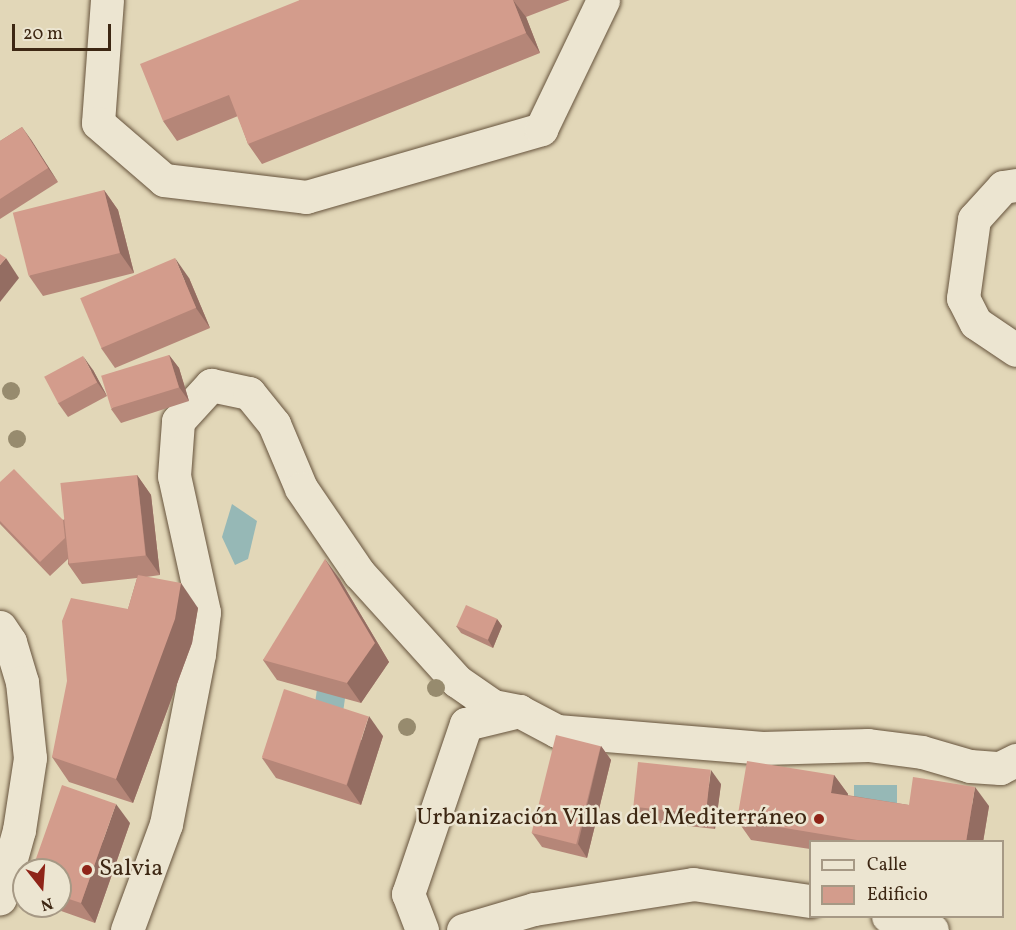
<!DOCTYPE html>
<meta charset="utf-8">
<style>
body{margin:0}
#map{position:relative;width:1016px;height:930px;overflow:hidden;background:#e2d7b8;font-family:Vollkorn,serif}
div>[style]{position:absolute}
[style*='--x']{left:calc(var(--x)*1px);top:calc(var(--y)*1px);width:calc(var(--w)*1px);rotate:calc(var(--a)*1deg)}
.water>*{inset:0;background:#96b8b6;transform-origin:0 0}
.roads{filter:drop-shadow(0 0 2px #66533c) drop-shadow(0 0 2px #66533c)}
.minor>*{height:33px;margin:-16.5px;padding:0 16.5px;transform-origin:16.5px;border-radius:16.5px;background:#ece5d1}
.trees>*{width:18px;height:18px;margin:-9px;border-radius:50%;background:#978b6e}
.wall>*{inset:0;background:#b58678}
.shaded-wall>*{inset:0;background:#946d62}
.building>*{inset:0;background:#d39c8c;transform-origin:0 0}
.dots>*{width:16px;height:16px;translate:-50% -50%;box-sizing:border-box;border:3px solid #ece5d1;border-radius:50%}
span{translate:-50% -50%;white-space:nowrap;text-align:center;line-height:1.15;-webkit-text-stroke:5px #ece5d1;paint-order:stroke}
.poi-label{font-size:24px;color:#3d2713}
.right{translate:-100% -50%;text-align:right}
.left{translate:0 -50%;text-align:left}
.legend{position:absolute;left:809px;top:840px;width:195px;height:78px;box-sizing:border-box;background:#ece5d1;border:2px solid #a69985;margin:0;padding:8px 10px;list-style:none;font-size:18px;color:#3d2713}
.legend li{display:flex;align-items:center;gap:12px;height:30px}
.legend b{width:30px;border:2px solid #a69985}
.north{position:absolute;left:12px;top:858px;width:60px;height:60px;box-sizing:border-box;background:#ece5d1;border:2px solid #a69985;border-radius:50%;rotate:163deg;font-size:16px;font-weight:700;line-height:24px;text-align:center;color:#3d2713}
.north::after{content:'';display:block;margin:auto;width:21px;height:27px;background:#8f2418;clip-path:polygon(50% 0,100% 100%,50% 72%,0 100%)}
.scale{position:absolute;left:12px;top:24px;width:99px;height:27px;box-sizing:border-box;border:3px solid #3d2713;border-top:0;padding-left:8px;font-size:18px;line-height:21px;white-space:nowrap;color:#3d2713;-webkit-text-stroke:4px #ece5d1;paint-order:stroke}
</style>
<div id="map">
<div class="water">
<i style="clip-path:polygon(232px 504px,257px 521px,248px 559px,235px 565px,222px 537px)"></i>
<i style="left:319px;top:675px;width:29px;height:30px;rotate:8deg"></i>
<i style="left:854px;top:785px;width:43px;height:21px"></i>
</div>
<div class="roads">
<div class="minor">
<i style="--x:107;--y:0;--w:123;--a:94.2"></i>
<i style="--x:98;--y:123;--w:87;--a:40.8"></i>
<i style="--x:164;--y:180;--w:143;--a:6.8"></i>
<i style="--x:306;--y:197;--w:245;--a:-16.1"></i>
<i style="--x:541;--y:129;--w:143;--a:-64.3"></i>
<i style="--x:1016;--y:185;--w:13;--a:171"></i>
<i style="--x:1003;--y:187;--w:43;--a:132.2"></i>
<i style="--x:974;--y:219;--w:80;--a:97.9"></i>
<i style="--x:963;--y:298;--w:28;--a:63"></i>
<i style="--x:976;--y:323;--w:48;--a:34"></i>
<i style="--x:0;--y:627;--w:18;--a:56"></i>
<i style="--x:10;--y:642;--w:42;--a:73.3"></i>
<i style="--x:22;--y:682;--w:76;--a:84"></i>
<i style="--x:30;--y:758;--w:73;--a:98.7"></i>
<i style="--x:19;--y:830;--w:71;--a:105.6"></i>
<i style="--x:888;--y:916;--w:46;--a:17.7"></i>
<i style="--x:127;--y:930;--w:113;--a:-69.8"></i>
<i style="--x:166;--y:824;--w:173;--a:-79"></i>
<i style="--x:199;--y:654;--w:42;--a:-83.2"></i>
<i style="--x:204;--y:612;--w:139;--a:-102.4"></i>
<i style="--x:174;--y:476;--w:55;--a:-85.8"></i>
<i style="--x:178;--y:421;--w:49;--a:-47.5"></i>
<i style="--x:211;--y:385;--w:39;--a:12"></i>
<i style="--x:249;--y:393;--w:40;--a:51"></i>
<i style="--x:274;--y:424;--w:69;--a:67.1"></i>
<i style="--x:301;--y:488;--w:103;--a:55.7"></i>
<i style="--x:359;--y:573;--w:146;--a:47.8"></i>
<i style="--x:457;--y:681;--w:44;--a:34.8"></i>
<i style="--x:493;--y:706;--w:26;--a:11"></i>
<i style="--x:519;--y:711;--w:43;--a:27.8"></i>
<i style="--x:557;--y:731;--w:206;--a:4.7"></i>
<i style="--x:762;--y:748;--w:106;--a:-1.6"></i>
<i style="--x:868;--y:745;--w:54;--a:7.4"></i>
<i style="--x:922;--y:752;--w:50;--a:16.3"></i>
<i style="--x:970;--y:766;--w:30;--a:4"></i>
<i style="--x:1000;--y:768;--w:18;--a:-27"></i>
<i style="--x:422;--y:930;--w:39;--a:-111"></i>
<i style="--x:408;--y:894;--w:180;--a:-71.2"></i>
<i style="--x:466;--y:724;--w:55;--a:-13.8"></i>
<i style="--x:463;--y:930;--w:74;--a:-16.5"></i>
<i style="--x:534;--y:909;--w:161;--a:-8.9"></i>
<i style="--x:693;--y:884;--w:118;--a:8.3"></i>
</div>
</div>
<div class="trees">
<i style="left:11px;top:391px"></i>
<i style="left:17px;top:439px"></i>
<i style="left:436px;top:688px"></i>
<i style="left:407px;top:727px"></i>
</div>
<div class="wall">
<i style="clip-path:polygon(300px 0,570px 0,526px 17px,540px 53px,262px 164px,248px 144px,238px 116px,177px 141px,163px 121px)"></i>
<i style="clip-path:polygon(22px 127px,58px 182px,0 219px,0 141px)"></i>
<i style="clip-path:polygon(104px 190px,118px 210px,134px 273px,43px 296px,29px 276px)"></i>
<i style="clip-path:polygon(189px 278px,210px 328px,115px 368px,101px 348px)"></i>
<i style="clip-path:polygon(169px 355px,179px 368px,189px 401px,121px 423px,111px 409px)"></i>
<i style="clip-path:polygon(93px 370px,107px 396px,68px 417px,58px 403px)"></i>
<i style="clip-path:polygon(137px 475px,151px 495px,160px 575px,146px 577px,198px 608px,192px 643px,133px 803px,69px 782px,52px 757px,128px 609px,137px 578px,82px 584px,68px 564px,68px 559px,50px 576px,0 524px,0 482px,63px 520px)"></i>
<i style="clip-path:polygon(339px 578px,389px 662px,361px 703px,277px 680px,263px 660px)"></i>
<i style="clip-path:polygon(497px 619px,502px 626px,493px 648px,461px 633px,456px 626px)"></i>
<i style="clip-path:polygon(383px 736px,361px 805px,276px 778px,262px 758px)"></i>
<i style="clip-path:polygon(601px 746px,611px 760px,587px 858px,542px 847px,532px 833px)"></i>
<i style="clip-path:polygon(834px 775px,848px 794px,847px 795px,909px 805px,989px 806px,983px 842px,810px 842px,810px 849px,751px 840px,737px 820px)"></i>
<i style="clip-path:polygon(721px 784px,715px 829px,643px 821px,633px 807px)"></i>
<i style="clip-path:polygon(130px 823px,95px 923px,47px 906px,60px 906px,60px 870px)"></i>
</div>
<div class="shaded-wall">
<i style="clip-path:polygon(513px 0,526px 17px,540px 53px,526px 33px)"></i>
<i style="clip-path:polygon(22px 127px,32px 141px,58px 182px,48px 168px)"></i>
<i style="clip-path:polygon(104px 190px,118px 210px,134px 273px,120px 253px)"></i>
<i style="clip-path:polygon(6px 258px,19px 278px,0 302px,0 265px)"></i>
<i style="clip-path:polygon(175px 258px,189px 278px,210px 328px,196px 308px)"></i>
<i style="clip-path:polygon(169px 355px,179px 368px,189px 401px,179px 387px)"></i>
<i style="clip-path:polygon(83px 356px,93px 370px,107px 396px,97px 382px)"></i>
<i style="clip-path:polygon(137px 475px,151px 495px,160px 575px,146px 555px)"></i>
<i style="clip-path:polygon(325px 559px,339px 578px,389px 662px,361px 703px,347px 683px)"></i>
<i style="clip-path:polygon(181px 583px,198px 608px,192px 643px,133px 803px,116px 779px)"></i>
<i style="clip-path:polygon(497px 619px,502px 626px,493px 648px,488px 640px)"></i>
<i style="clip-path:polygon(369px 716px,383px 736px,361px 805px,347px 785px)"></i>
<i style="clip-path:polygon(601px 746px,611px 760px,587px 858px,578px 844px)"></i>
<i style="clip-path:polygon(711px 770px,721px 784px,715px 829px,705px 815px)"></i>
<i style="clip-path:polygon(834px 775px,848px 794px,845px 812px,831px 793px)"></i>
<i style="clip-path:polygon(975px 787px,989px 806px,983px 842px,966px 842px)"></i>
<i style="clip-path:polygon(116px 804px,130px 823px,95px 923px,81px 903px)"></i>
</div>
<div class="building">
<i style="clip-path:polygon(300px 0,513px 0,526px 33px,248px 144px,229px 95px,163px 121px,140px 64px)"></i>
<i style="clip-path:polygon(22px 127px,48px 168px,0 199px,0 141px)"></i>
<i style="left:104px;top:190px;width:65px;height:94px;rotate:76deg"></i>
<i style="clip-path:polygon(0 254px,6px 258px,0 265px)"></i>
<i style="left:175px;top:258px;width:54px;height:103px;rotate:67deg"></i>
<i style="left:169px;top:355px;width:34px;height:71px;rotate:73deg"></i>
<i style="left:83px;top:356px;width:30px;height:44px;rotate:62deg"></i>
<i style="clip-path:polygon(14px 469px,63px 520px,65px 538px,40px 562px,0 521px,0 482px)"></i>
<i style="left:137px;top:475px;width:81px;height:77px;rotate:84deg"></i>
<i style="clip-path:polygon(325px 559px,375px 643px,347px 683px,263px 660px)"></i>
<i style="clip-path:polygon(138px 575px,181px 583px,175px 619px,116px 779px,52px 757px,67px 681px,62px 621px,71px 598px,128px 609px)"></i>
<i style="left:466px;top:605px;width:34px;height:23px;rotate:24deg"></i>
<i style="left:284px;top:689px;width:89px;height:72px;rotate:18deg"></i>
<i style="left:556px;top:735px;width:46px;height:101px;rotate:14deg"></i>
<i style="clip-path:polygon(747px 761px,834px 775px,831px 793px,909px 805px,913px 777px,975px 787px,966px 842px,869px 842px,737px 820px)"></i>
<i style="left:638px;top:762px;width:73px;height:45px;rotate:6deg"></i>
<i style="clip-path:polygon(62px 785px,116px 804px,81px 903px,60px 896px,60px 870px,32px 870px)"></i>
</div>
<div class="dots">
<i style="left:819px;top:819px;background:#8f2418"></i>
<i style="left:87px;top:870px;background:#8f2418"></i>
</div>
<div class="poi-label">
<span class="right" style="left:807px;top:819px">Urbanización Villas del Mediterráneo</span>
<span class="left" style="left:99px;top:870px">Salvia</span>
</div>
<ul class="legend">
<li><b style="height:8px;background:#ece5d1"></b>Calle</li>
<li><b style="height:16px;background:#d39c8c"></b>Edificio</li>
</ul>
<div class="north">N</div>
<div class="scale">20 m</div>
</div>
